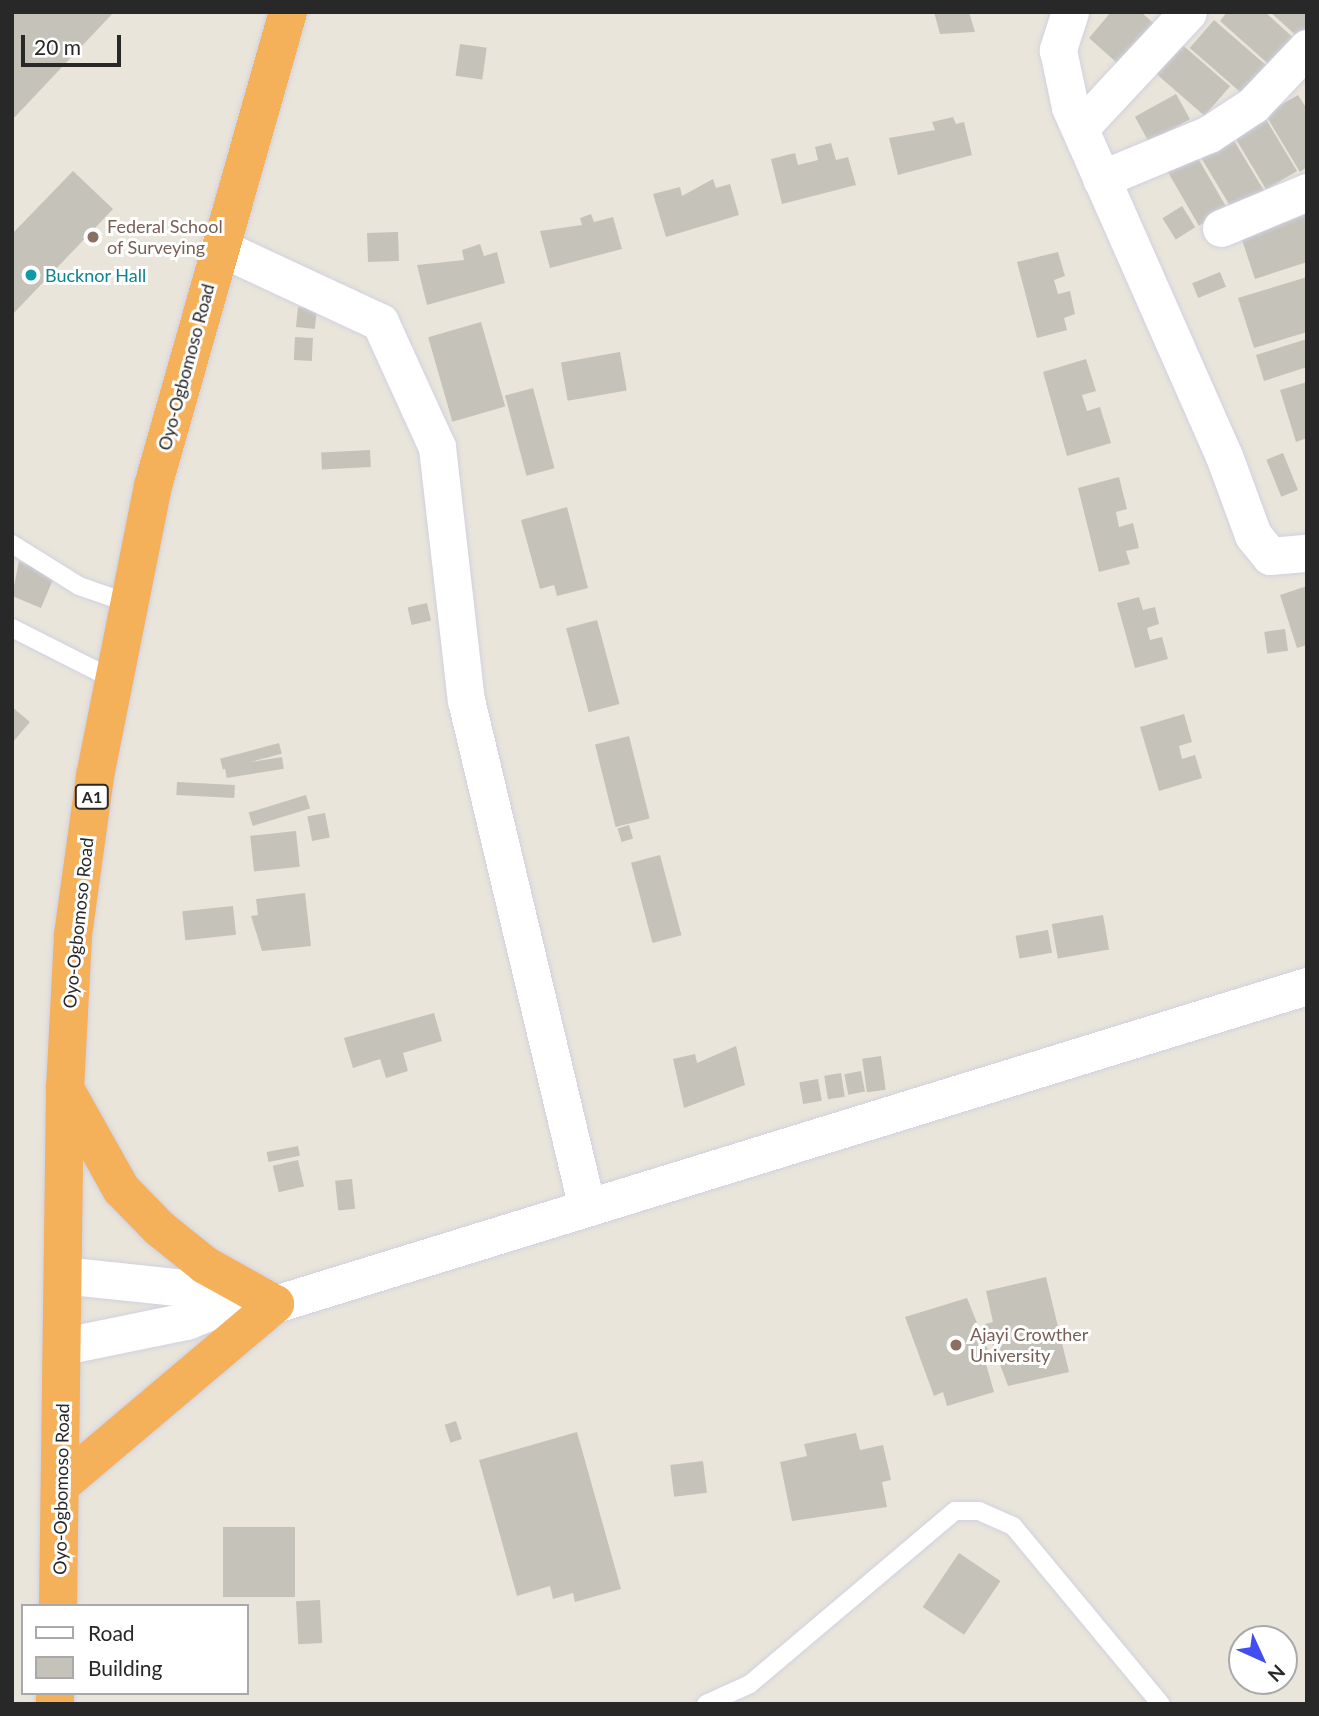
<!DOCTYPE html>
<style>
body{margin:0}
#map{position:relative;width:1319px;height:1716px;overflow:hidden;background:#eae5da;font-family:Lato,sans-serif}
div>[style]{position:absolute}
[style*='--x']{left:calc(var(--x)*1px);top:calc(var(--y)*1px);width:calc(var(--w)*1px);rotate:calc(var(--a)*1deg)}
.building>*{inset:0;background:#c5c2ba;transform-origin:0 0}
.roads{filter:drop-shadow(0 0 2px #d0d1e0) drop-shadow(0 0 2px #d0d1e0)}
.lane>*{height:18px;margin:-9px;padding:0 9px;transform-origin:9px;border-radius:9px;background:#fff}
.street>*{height:37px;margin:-18.5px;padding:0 18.5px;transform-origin:18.5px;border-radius:18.5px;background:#fff}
.highway>*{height:38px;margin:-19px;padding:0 19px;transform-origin:19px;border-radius:19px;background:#f5b05a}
.dots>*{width:19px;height:19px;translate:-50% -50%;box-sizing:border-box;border:4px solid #fff;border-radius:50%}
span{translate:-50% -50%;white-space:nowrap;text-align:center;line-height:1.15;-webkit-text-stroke:6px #fff;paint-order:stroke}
.shield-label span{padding:2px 5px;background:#fff;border:2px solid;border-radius:5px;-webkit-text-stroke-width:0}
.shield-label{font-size:16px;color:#282828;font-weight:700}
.education-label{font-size:18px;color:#785e54}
.left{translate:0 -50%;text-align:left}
.culture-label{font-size:18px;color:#0d838f}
.street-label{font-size:18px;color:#282828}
.frame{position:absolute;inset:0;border:14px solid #282828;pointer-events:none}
.legend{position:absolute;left:21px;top:1604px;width:228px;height:91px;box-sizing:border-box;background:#fff;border:2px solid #a9a9a9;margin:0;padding:9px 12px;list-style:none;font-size:21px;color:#282828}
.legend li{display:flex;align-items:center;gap:14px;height:35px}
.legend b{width:35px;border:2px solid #a9a9a9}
.north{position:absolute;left:1228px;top:1625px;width:70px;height:70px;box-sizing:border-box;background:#fff;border:2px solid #a9a9a9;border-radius:50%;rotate:135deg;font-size:19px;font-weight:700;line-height:28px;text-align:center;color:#282828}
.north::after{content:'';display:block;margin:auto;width:24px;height:32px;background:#414df0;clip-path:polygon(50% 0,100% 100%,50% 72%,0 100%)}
.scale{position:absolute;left:21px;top:35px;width:100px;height:32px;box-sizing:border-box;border:4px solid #282828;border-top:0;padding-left:9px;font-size:21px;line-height:24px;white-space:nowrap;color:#282828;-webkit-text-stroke:5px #fff;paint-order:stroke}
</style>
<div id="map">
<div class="building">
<i style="clip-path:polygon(17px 12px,114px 12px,12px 120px,12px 17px)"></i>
<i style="clip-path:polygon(934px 12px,969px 12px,975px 32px,940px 34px)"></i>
<i style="clip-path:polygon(1111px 12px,1141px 12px,1161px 30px,1125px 70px,1089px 38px)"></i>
<i style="clip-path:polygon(1227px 12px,1265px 12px,1299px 43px,1275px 70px,1220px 21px)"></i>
<i style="clip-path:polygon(1270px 12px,1307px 12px,1307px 30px,1299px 38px)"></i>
<i style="left:1214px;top:20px;width:72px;height:37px;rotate:41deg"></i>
<i style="left:1178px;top:41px;width:69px;height:39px;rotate:41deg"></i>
<i style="left:460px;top:44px;width:27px;height:32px;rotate:8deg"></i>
<i style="left:1176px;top:94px;width:29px;height:47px;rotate:61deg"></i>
<i style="clip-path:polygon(1298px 95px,1307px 109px,1307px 167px,1300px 172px,1265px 114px)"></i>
<i style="left:1261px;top:111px;width:70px;height:36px;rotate:59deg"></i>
<i style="clip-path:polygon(953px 117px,956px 124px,964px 122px,972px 155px,898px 175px,889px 138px,935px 130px,932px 122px)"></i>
<i style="left:1227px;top:129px;width:72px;height:37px;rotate:59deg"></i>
<i style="clip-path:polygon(831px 143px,836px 160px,848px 157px,856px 185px,782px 204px,771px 159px,795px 153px,798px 165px,818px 160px,815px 147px)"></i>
<i style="left:1191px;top:146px;width:73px;height:33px;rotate:60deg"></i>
<i style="clip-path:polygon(73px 171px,113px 209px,12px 315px,12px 234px)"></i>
<i style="clip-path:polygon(713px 179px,716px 188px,730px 184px,739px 215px,666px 237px,653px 194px,680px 187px,682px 196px)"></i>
<i style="left:1182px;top:206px;width:25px;height:23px;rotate:58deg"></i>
<i style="clip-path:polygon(1307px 208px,1307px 262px,1255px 279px,1239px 231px)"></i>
<i style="clip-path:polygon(591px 214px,594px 222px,613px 217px,622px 249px,550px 268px,540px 231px,582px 225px,580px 218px)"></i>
<i style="left:398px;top:232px;width:29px;height:31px;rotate:88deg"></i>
<i style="clip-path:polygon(480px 244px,484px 256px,497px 252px,505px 283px,427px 305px,417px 265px,464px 260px,462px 250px)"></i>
<i style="clip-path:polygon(1058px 252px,1065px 276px,1054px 280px,1058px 294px,1070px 291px,1075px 314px,1064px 318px,1067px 330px,1037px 338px,1017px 262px)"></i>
<i style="left:1220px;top:272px;width:16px;height:30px;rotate:68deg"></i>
<i style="clip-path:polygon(1307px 277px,1307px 332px,1254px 348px,1238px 298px)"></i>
<i style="left:298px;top:307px;width:19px;height:20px;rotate:6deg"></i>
<i style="left:481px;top:322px;width:88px;height:55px;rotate:74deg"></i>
<i style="left:295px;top:337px;width:18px;height:23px;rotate:3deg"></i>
<i style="clip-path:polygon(1307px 339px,1307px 367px,1264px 381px,1256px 355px)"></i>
<i style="left:620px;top:352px;width:39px;height:60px;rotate:80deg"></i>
<i style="clip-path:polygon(1086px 359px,1096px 391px,1082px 395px,1087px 411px,1100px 407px,1111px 443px,1067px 456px,1043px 372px)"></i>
<i style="clip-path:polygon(1307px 382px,1307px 438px,1296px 442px,1280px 390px)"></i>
<i style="left:533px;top:388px;width:83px;height:29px;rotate:75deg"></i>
<i style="left:370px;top:450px;width:17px;height:49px;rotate:87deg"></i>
<i style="left:1283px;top:453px;width:40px;height:18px;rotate:68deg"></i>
<i style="clip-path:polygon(1119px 477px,1127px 509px,1116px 512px,1119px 527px,1133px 523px,1139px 548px,1126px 551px,1130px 564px,1099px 572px,1078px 488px)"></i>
<i style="clip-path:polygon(567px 507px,588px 588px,557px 596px,554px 585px,540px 589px,521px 520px)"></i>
<i style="clip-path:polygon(19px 561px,54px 577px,41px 608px,12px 596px)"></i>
<i style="clip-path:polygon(1307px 586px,1307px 645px,1297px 648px,1280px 595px)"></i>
<i style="clip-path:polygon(1139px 597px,1143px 610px,1155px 607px,1159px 624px,1147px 628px,1150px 640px,1162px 637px,1168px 659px,1135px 668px,1117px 603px)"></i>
<i style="left:427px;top:603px;width:18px;height:20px;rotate:77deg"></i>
<i style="left:597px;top:620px;width:87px;height:32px;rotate:75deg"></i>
<i style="left:1285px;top:629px;width:22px;height:21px;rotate:82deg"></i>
<i style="clip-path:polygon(12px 707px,30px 722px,12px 743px)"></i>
<i style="clip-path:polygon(1184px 714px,1192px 742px,1179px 746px,1182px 759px,1195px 755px,1202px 778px,1159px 791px,1140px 727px)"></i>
<i style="left:629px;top:736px;width:85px;height:35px;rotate:76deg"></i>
<i style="left:279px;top:743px;width:11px;height:61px;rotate:75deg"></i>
<i style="left:282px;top:757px;width:12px;height:58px;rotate:81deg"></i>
<i style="left:177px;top:782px;width:58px;height:13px;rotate:3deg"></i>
<i style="left:306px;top:795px;width:14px;height:60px;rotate:73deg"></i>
<i style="left:325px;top:813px;width:25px;height:18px;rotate:79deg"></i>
<i style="left:629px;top:825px;width:14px;height:12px;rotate:73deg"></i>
<i style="left:296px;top:831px;width:36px;height:46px;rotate:84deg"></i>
<i style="left:660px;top:855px;width:83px;height:30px;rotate:75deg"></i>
<i style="clip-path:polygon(305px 893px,311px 946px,262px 951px,251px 916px,258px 915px,256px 899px)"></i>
<i style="left:233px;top:906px;width:29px;height:51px;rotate:84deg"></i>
<i style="left:1103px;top:915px;width:35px;height:52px;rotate:80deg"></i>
<i style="left:1048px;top:930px;width:23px;height:33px;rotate:80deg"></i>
<i style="clip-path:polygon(434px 1013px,442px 1041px,403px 1053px,408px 1071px,386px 1078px,380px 1059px,353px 1068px,344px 1038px)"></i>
<i style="clip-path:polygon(736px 1046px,745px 1085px,684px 1108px,673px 1059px,695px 1054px,697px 1063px)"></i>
<i style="left:881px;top:1056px;width:34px;height:19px;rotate:82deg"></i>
<i style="left:861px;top:1071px;width:21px;height:17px;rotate:79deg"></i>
<i style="left:841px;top:1073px;width:24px;height:17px;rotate:81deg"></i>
<i style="left:818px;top:1079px;width:22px;height:19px;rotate:80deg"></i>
<i style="left:298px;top:1146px;width:10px;height:32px;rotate:79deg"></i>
<i style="left:298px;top:1160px;width:27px;height:26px;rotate:77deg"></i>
<i style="left:352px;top:1179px;width:30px;height:17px;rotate:84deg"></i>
<i style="clip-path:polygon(1046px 1277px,1069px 1372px,1008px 1386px,985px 1324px,993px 1322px,986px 1291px)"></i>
<i style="clip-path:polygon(967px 1298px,990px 1355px,984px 1357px,994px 1392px,947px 1406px,943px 1392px,934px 1396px,905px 1317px)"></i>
<i style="left:456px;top:1421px;width:19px;height:12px;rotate:72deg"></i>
<i style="clip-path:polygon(577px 1432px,621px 1589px,575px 1602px,573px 1593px,553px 1599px,550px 1586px,517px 1596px,479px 1460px)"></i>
<i style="clip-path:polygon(856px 1433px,860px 1450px,883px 1445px,891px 1480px,882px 1482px,887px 1507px,792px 1521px,780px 1462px,807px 1456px,804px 1444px)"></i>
<i style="left:703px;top:1461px;width:32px;height:33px;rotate:83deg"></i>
<i style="left:223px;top:1527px;width:72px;height:70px"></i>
<i style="left:959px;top:1553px;width:50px;height:65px;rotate:34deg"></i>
<i style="left:320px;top:1600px;width:43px;height:24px;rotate:87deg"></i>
</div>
<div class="roads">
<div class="lane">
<i style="--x:12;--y:544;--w:79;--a:32.1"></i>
<i style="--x:79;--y:586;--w:55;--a:19.1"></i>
<i style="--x:12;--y:628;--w:115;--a:26.8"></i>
<i style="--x:706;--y:1704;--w:48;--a:-24.4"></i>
<i style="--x:750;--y:1684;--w:268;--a:-40.2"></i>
<i style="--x:955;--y:1511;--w:24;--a:0"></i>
<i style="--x:979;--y:1511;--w:37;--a:24"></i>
<i style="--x:1013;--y:1526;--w:231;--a:50.3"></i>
</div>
<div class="street">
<i style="--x:1070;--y:12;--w:40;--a:108"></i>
<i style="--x:1058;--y:50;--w:58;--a:78.1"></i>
<i style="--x:1070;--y:107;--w:381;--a:66.2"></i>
<i style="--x:1224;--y:456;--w:84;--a:69.8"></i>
<i style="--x:1253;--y:535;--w:27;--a:51"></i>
<i style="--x:1270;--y:556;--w:37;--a:-5"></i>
<i style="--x:1080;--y:128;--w:158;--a:-47"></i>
<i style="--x:1101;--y:179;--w:117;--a:-22.6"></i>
<i style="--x:1209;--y:134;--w:53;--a:-33.4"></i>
<i style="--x:1253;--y:105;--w:79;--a:-46.5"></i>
<i style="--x:1221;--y:228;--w:93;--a:-22.7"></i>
<i style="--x:219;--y:247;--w:178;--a:25"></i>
<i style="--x:380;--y:322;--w:137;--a:65.5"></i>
<i style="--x:437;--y:447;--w:255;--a:83.5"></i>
<i style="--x:466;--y:700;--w:522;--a:76.6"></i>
<i style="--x:62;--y:1275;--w:125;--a:6"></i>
<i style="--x:186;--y:1288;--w:40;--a:28"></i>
<i style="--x:64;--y:1346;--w:125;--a:-11.6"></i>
<i style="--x:186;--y:1321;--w:38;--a:-22"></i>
<i style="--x:221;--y:1307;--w:54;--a:-3.2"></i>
<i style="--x:275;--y:1304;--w:1080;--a:-17.13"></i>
</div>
<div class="highway">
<i style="--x:62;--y:1484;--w:279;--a:-40.2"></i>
<i style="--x:275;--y:1304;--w:80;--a:-150.9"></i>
<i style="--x:205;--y:1265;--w:59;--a:-141.2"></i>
<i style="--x:159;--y:1228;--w:54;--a:-134.3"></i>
<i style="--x:121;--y:1189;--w:115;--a:-119.2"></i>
<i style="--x:58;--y:1606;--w:517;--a:-89.22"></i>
<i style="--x:65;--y:1089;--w:154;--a:-87"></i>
<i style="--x:73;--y:935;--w:161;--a:-82.1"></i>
<i style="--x:95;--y:776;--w:296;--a:-78.7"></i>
<i style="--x:153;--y:486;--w:493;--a:-74.1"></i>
<i style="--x:55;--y:1704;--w:11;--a:-90"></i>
</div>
</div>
<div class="dots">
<i style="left:93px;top:237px;background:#8d6e63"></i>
<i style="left:31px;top:275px;background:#0f9aa8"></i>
<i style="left:956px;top:1345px;background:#8d6e63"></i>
</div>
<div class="shield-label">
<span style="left:92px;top:797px">A1</span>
</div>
<div class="education-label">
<span class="left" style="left:107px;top:237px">Federal School<br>of Surveying</span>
<span class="left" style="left:970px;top:1345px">Ajayi Crowther<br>University</span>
</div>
<div class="culture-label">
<span class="left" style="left:45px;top:275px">Bucknor Hall</span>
</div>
<div class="street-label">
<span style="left:186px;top:367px;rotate:-75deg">Oyo-Ogbomoso Road</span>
<span style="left:78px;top:923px;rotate:-84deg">Oyo-Ogbomoso Road</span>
<span style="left:61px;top:1489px;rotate:-89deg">Oyo-Ogbomoso Road</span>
</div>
<div class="frame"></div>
<ul class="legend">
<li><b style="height:9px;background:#fff"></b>Road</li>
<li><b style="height:19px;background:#c5c2ba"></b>Building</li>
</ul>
<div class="north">N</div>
<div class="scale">20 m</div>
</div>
